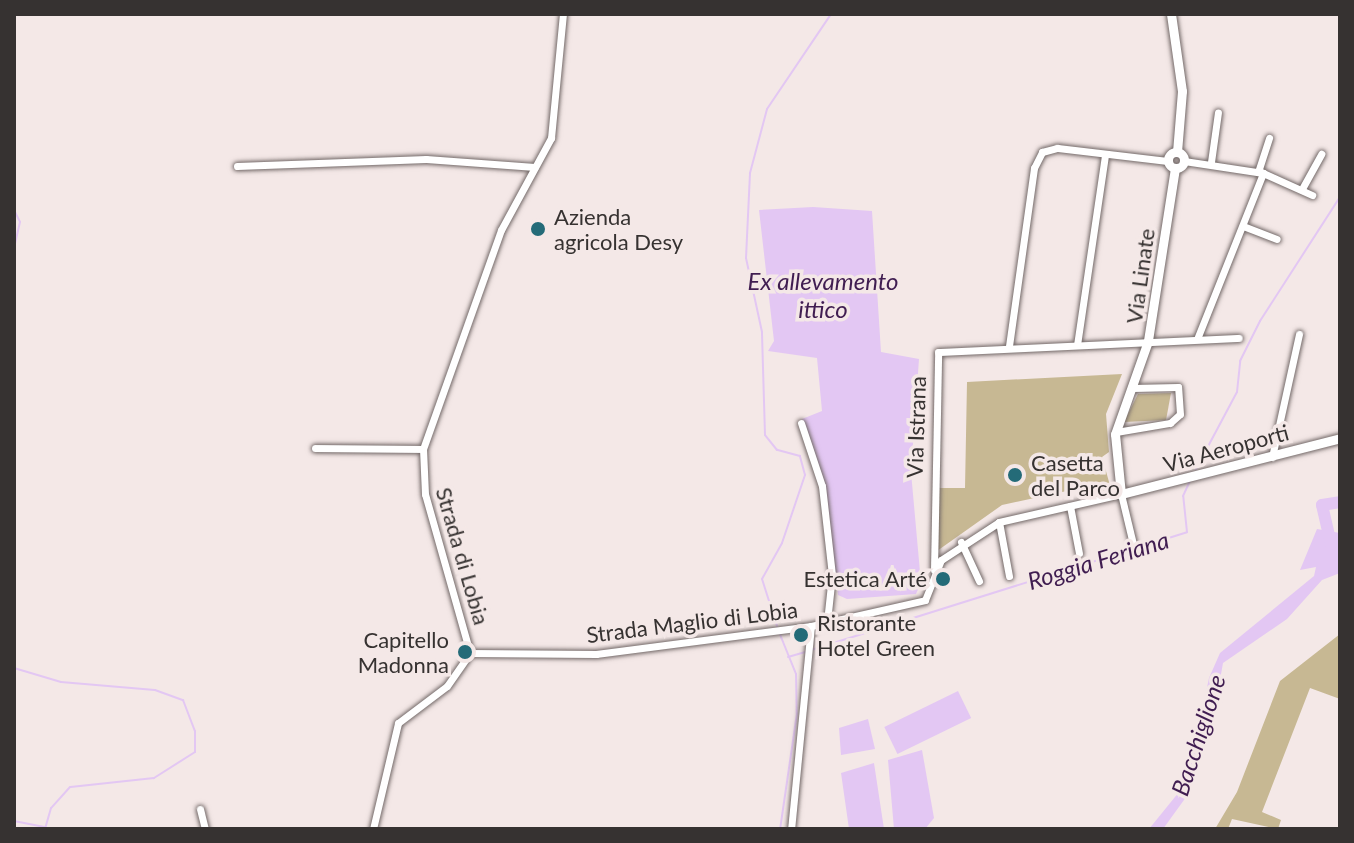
<!DOCTYPE html>
<meta charset="utf-8">
<style>
body{margin:0}
#map{position:relative;width:1354px;height:843px;overflow:hidden;background:#f4e8e7;font-family:Lato,sans-serif}
div>[style]{position:absolute}
[style*='--x']{left:calc(var(--x)*1px);top:calc(var(--y)*1px);width:calc(var(--w)*1px);rotate:calc(var(--a)*1deg)}
.green>*{inset:0;background:#c7b893}
.water>*{inset:0;background:#e3c7f3;transform-origin:0 0}
.stream>*{height:2px;margin:-1px;padding:0 1px;transform-origin:1px;border-radius:1px;background:#e3c7f3}
.river>*{height:12px;margin:-6px;padding:0 6px;transform-origin:6px;border-radius:6px;background:#e3c7f3}
.roads{filter:drop-shadow(0 0 2px #736968) drop-shadow(0 0 2px #736968)}
.minor>*{height:7px;margin:-3.5px;padding:0 3.5px;transform-origin:3.5px;border-radius:3.5px;background:#fff}
.tertiary>*{height:9px;margin:-4.5px;padding:0 4.5px;transform-origin:4.5px;border-radius:4.5px;background:#fff}
.tertiary>.ring{margin:-4.5px;padding:0;box-sizing:content-box;background:none;border:9px solid #fff;border-radius:50%}
.dots>*{width:22px;height:22px;translate:-50% -50%;box-sizing:border-box;border:4px solid #f4e8e7;border-radius:50%}
span{translate:-50% -50%;white-space:nowrap;text-align:center;line-height:1.15;-webkit-text-stroke:7px #f4e8e7;paint-order:stroke}
.poi-label{font-size:22px;color:#363231}
.left{translate:0 -50%;text-align:left}
.right{translate:-100% -50%;text-align:right}
.street-label{font-size:22px;color:#363231}
.water-label{font-size:24px;color:#401d51;font-style:italic}
.frame{position:absolute;inset:0;border:16px solid #363231;pointer-events:none}
</style>
<div id="map">
<div class="green">
<i style="clip-path:polygon(1122px 374px,1106px 414px,1109px 452px,1102px 457px,1111px 489px,1082px 495px,1076px 489px,1002px 505px,937px 551px,934px 488px,965px 488px,967px 382px)"></i>
<i style="clip-path:polygon(1171px 393px,1166px 420px,1124px 422px,1138px 394px)"></i>
<i style="clip-path:polygon(1340px 634px,1340px 699px,1310px 688px,1262px 812px,1281px 820px,1278px 829px,1232px 819px,1228px 829px,1215px 829px,1237px 792px,1280px 681px)"></i>
</div>
<div class="water">
<i style="clip-path:polygon(813px 207px,872px 211px,881px 352px,919px 359px,911px 472px,921px 583px,916px 594px,847px 599px,838px 595px,826px 497px,802px 419px,822px 411px,817px 358px,768px 351px,774px 341px,759px 210px)"></i>
<i style="clip-path:polygon(1317px 529px,1340px 533px,1340px 573px,1322px 580px,1287px 619px,1223px 663px,1212px 725px,1189px 793px,1163px 829px,1149px 829px,1179px 792px,1191px 763px,1209px 678px,1220px 653px,1314px 576px,1316px 567px,1300px 570px)"></i>
<i style="left:958px;top:691px;width:30px;height:82px;rotate:64deg"></i>
<i style="clip-path:polygon(868px 719px,875px 749px,841px 755px,839px 728px)"></i>
<i style="clip-path:polygon(922px 750px,934px 818px,925px 829px,894px 829px,888px 760px)"></i>
<i style="clip-path:polygon(874px 763px,884px 829px,849px 829px,841px 773px)"></i>
</div>
<div class="stream">
<i style="--x:14;--y:210;--w:13;--a:63"></i>
<i style="--x:20;--y:222;--w:27;--a:103"></i>
<i style="--x:1196;--y:469;--w:87;--a:-62"></i>
<i style="--x:1237;--y:392;--w:31;--a:-84"></i>
<i style="--x:1240;--y:361;--w:45;--a:-63.4"></i>
<i style="--x:1260;--y:321;--w:148;--a:-57.2"></i>
<i style="--x:777;--y:626;--w:49;--a:-107.7"></i>
<i style="--x:762;--y:579;--w:41;--a:-60.9"></i>
<i style="--x:782;--y:543;--w:72;--a:-71.3"></i>
<i style="--x:805;--y:475;--w:20;--a:-105"></i>
<i style="--x:800;--y:456;--w:24;--a:-165"></i>
<i style="--x:777;--y:450;--w:19;--a:-129"></i>
<i style="--x:765;--y:435;--w:103;--a:-91.7"></i>
<i style="--x:762;--y:332;--w:76;--a:-102.2"></i>
<i style="--x:746;--y:258;--w:85;--a:-87.3"></i>
<i style="--x:750;--y:173;--w:66;--a:-75.1"></i>
<i style="--x:767;--y:109;--w:115;--a:-56"></i>
<i style="--x:779;--y:632;--w:45;--a:68"></i>
<i style="--x:796;--y:674;--w:39;--a:89"></i>
<i style="--x:797;--y:713;--w:117;--a:98.3"></i>
<i style="--x:811;--y:650;--w:394;--a:-17.4"></i>
<i style="--x:1187;--y:532;--w:36;--a:-96"></i>
<i style="--x:1183;--y:496;--w:19;--a:-65"></i>
<i style="--x:788;--y:657;--w:18;--a:-16"></i>
<i style="--x:14;--y:668;--w:49;--a:16.6"></i>
<i style="--x:61;--y:682;--w:94;--a:4.9"></i>
<i style="--x:155;--y:690;--w:30;--a:20"></i>
<i style="--x:183;--y:700;--w:33;--a:69"></i>
<i style="--x:195;--y:731;--w:21;--a:90"></i>
<i style="--x:195;--y:752;--w:49;--a:147.6"></i>
<i style="--x:154;--y:778;--w:84;--a:173.9"></i>
<i style="--x:70;--y:787;--w:28;--a:132"></i>
<i style="--x:51;--y:808;--w:22;--a:106"></i>
<i style="--x:14;--y:821;--w:31;--a:11"></i>
</div>
<div class="river">
<i style="--x:1331;--y:544;--w:40;--a:-103"></i>
<i style="--x:1322;--y:505;--w:18;--a:-9"></i>
</div>
<div class="roads">
<div class="minor">
<i style="--x:1184;--y:161;--w:80;--a:8.6"></i>
<i style="--x:1263;--y:173;--w:54;--a:24.2"></i>
<i style="--x:1211;--y:162;--w:50;--a:-82"></i>
<i style="--x:237;--y:166;--w:189;--a:-2.1"></i>
<i style="--x:426;--y:159;--w:109;--a:4.2"></i>
<i style="--x:1258;--y:172;--w:36;--a:-72"></i>
<i style="--x:1303;--y:187;--w:38;--a:-61"></i>
<i style="--x:1243;--y:226;--w:36;--a:21"></i>
<i style="--x:1197;--y:339;--w:179;--a:-68.3"></i>
<i style="--x:1077;--y:345;--w:192;--a:-81.6"></i>
<i style="--x:1009;--y:346;--w:180;--a:-82"></i>
<i style="--x:1034;--y:168;--w:18;--a:-63"></i>
<i style="--x:1042;--y:152;--w:16;--a:-15"></i>
<i style="--x:1057;--y:148;--w:112;--a:6.7"></i>
<i style="--x:801;--y:423;--w:66;--a:71.6"></i>
<i style="--x:822;--y:486;--w:90;--a:83.6"></i>
<i style="--x:832;--y:575;--w:47;--a:96.1"></i>
<i style="--x:1116;--y:432;--w:55;--a:-9.5"></i>
<i style="--x:1170;--y:423;--w:13;--a:-42"></i>
<i style="--x:1180;--y:414;--w:27;--a:-94"></i>
<i style="--x:1178;--y:387;--w:46;--a:178.8"></i>
<i style="--x:315;--y:448;--w:108;--a:0.5"></i>
<i style="--x:1272;--y:457;--w:126;--a:-77.6"></i>
<i style="--x:1070;--y:506;--w:48;--a:79.2"></i>
<i style="--x:999;--y:522;--w:55;--a:79.5"></i>
<i style="--x:961;--y:542;--w:43;--a:65.2"></i>
<i style="--x:934;--y:570;--w:218;--a:-88.9"></i>
<i style="--x:938;--y:352;--w:301;--a:-2.7"></i>
<i style="--x:811;--y:626;--w:117;--a:-12.8"></i>
<i style="--x:925;--y:600;--w:43;--a:-68.2"></i>
<i style="--x:941;--y:560;--w:69;--a:-33.2"></i>
<i style="--x:999;--y:522;--w:125;--a:-12.9"></i>
<i style="--x:1121;--y:494;--w:51;--a:76.5"></i>
<i style="--x:470;--y:653;--w:126;--a:0.5"></i>
<i style="--x:596;--y:654;--w:217;--a:-7.4"></i>
<i style="--x:811;--y:626;--w:204;--a:95.6"></i>
<i style="--x:200;--y:809;--w:21;--a:76"></i>
<i style="--x:373;--y:829;--w:109;--a:-76.7"></i>
<i style="--x:398;--y:723;--w:61;--a:-37.1"></i>
<i style="--x:447;--y:686;--w:40;--a:-55.1"></i>
<i style="--x:470;--y:653;--w:165;--a:-105.8"></i>
<i style="--x:425;--y:494;--w:45;--a:-92.5"></i>
<i style="--x:423;--y:449;--w:232;--a:-70.4"></i>
<i style="--x:501;--y:230;--w:105;--a:-61.5"></i>
<i style="--x:551;--y:138;--w:125;--a:-84.5"></i>
</div>
<div class="tertiary">
<i style="--x:1171;--y:14;--w:78;--a:81.9"></i>
<i style="--x:1182;--y:91;--w:61;--a:94.7"></i>
<i class="ring" style="left:1168px;top:152px;width:7px;height:7px"></i>
<i style="--x:1175;--y:168;--w:175;--a:98.9"></i>
<i style="--x:1148;--y:341;--w:99;--a:109.5"></i>
<i style="--x:1115;--y:434;--w:60;--a:84.3"></i>
<i style="--x:1121;--y:494;--w:226;--a:-14.3"></i>
</div>
</div>
<div class="dots">
<i style="left:538px;top:229px;background:#246b78"></i>
<i style="left:1015px;top:475px;background:#246b78"></i>
<i style="left:943px;top:579px;background:#246b78"></i>
<i style="left:801px;top:635px;background:#246b78"></i>
<i style="left:465px;top:652px;background:#246b78"></i>
</div>
<div class="poi-label">
<span class="left" style="left:554px;top:229px">Azienda<br>agricola Desy</span>
<span class="left" style="left:1031px;top:475px">Casetta<br>del Parco</span>
<span class="right" style="left:927px;top:579px">Estetica Arté</span>
<span class="left" style="left:817px;top:635px">Ristorante<br>Hotel Green</span>
<span class="right" style="left:449px;top:652px">Capitello<br>Madonna</span>
</div>
<div class="street-label">
<span style="left:1140px;top:276px;rotate:-82deg">Via Linate</span>
<span style="left:916px;top:427px;rotate:-88deg">Via Istrana</span>
<span style="left:1226px;top:448px;rotate:-15deg">Via Aeroporti</span>
<span style="left:463px;top:556px;rotate:74deg">Strada di Lobia</span>
<span style="left:692px;top:622px;rotate:-7deg">Strada Maglio di Lobia</span>
</div>
<div class="water-label">
<span style="left:823px;top:295px">Ex allevamento<br>ittico</span>
<span style="left:1098px;top:560px;rotate:-17deg">Roggia Feriana</span>
<span style="left:1198px;top:735px;rotate:-72deg">Bacchiglione</span>
</div>
<div class="frame"></div>
</div>
